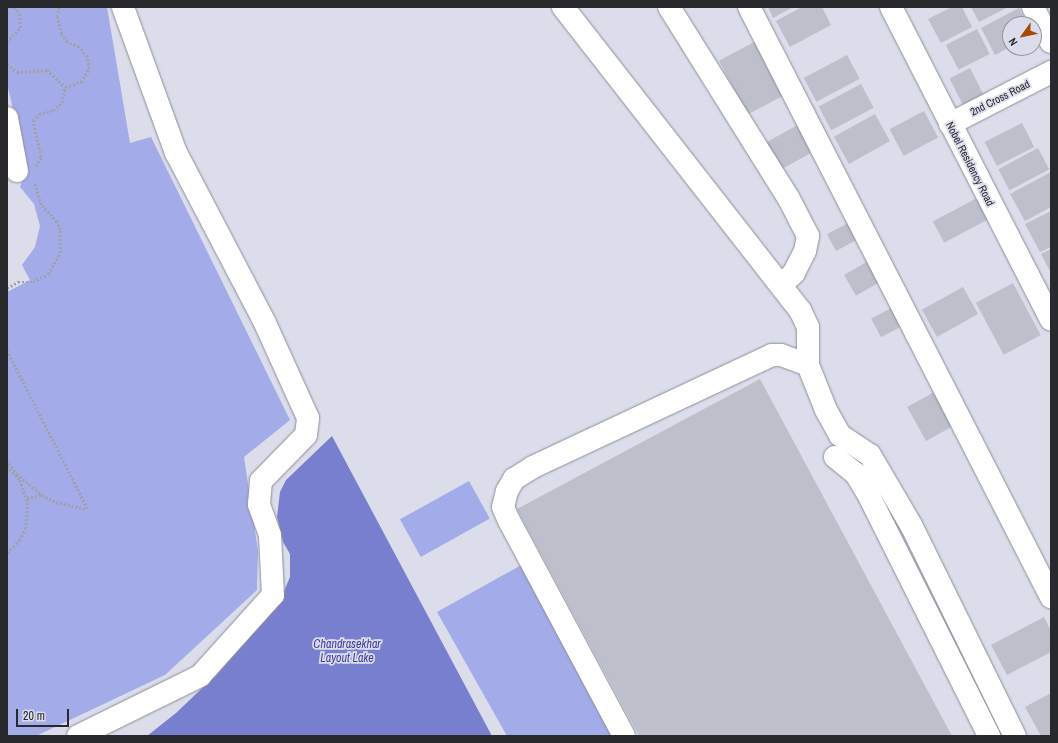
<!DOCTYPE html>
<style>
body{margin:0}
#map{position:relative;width:1058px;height:743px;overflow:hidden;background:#dbddea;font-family:"Archivo Narrow",sans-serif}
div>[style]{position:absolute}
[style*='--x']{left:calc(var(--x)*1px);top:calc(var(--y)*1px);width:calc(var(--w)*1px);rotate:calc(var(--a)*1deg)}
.green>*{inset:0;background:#a4abe9;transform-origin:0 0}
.water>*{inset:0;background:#797fcf}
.building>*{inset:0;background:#bdbfcb;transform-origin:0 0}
.path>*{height:2.5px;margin-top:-1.25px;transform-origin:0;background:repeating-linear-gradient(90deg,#9fa0aa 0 2px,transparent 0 4px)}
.roads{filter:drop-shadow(0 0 1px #8d8f9b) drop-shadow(0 0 1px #8d8f9b)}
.minor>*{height:22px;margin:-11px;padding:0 11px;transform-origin:11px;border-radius:11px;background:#fff}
span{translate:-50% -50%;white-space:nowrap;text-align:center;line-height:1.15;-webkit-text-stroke:3.5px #dbddea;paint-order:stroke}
.street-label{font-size:11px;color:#28292d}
.water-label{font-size:12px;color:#3e3c9b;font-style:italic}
.frame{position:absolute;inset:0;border:8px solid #28292d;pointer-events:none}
.north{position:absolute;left:1002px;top:16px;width:40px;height:40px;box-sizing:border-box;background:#dbddea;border:1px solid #93959e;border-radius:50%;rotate:237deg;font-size:11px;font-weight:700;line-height:16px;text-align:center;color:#28292d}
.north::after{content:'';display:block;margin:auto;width:14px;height:18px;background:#aa4806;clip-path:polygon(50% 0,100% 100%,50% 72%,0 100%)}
.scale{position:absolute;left:16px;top:709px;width:53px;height:18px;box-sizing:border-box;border:2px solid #28292d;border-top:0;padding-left:5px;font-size:12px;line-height:14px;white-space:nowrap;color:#28292d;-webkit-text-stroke:3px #dbddea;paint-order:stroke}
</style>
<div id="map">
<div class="green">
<i style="clip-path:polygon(7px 7px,107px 7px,130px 143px,151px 137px,290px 420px,244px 457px,258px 551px,257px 590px,165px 675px,36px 736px,7px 736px,7px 292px,30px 280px,22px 265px,35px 247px,40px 226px,34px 204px,20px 187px,27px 168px,7px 84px)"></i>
<i style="left:469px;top:481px;width:43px;height:79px;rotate:61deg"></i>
<i style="clip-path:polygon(525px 563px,616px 736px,507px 736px,437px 612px)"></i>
</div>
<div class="water">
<i style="clip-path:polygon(332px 436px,492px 736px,147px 736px,176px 713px,217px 674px,281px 598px,290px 577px,290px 554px,283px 542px,277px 517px,280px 492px,286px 480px)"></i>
</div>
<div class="building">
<i style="clip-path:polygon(768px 7px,793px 7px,773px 18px)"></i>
<i style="clip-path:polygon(802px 7px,822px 7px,831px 25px,790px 47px,776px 21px)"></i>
<i style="clip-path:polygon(952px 7px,962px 7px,972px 27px,941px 43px,928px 19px)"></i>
<i style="clip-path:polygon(971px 7px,1008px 7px,979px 22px)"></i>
<i style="clip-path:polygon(1019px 8px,1028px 24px,1010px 24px,1010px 47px,995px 55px,981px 28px)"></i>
<i style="left:977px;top:29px;width:28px;height:35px;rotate:63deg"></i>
<i style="left:756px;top:41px;width:61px;height:42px;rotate:62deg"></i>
<i style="left:847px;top:55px;width:27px;height:49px;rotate:62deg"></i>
<i style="left:970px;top:68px;width:30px;height:23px;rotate:63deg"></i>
<i style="left:861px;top:84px;width:27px;height:48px;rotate:62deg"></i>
<i style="left:924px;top:111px;width:30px;height:39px;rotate:62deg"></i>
<i style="left:875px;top:114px;width:31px;height:47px;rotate:61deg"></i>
<i style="left:801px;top:123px;width:31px;height:41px;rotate:61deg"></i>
<i style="left:1022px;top:123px;width:27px;height:42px;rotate:63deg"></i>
<i style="left:1038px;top:148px;width:24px;height:45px;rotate:62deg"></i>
<i style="clip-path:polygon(1051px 172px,1051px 207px,1025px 221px,1010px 194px)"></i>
<i style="left:977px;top:198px;width:24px;height:50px;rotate:62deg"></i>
<i style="clip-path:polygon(1051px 211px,1051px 247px,1040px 252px,1025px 224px)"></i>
<i style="left:850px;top:222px;width:19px;height:26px;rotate:62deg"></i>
<i style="clip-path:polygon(1051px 249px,1051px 273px,1041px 254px)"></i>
<i style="left:870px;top:260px;width:24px;height:30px;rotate:60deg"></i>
<i style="left:1013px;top:283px;width:59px;height:42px;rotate:62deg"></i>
<i style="left:963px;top:287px;width:31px;height:47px;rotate:61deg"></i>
<i style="left:895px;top:306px;width:21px;height:27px;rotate:62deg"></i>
<i style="clip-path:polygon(760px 379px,952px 736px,639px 736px,517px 509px)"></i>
<i style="left:936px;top:391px;width:39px;height:33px;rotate:61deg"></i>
<i style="clip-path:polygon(1044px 617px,1051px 631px,1051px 652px,1007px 675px,991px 645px)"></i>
<i style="clip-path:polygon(1051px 693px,1051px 736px,1041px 736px,1025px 707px)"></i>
</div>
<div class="path">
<i style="--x:7;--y:42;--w:19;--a:-47"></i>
<i style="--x:20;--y:28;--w:13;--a:-90"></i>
<i style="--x:20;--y:15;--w:10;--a:-127"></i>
<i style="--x:7;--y:64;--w:13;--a:39"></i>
<i style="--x:17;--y:72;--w:30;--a:-4"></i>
<i style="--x:47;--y:70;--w:25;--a:43"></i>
<i style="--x:65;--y:87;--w:17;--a:-17"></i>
<i style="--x:81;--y:82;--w:15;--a:-58"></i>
<i style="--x:89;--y:69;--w:12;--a:-99"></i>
<i style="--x:87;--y:57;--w:13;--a:-129"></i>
<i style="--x:79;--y:47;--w:13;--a:-157"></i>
<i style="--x:67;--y:42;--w:10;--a:-127"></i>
<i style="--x:61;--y:34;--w:17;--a:-103"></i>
<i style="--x:57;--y:17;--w:10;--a:-79"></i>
<i style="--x:36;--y:166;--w:10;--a:-61"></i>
<i style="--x:41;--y:157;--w:37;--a:-103"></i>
<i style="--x:33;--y:121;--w:9;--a:-49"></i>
<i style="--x:39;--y:114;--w:15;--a:-16"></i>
<i style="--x:53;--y:110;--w:11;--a:-38"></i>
<i style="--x:62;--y:103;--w:16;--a:-79"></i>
<i style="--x:7;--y:288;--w:13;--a:-29"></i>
<i style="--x:18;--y:282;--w:15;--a:0"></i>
<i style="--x:33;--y:282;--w:17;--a:-28"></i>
<i style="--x:48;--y:274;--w:24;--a:-60"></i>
<i style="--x:60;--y:253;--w:23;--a:-90"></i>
<i style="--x:60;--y:230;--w:9;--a:-111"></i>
<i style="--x:57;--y:222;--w:23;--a:-133"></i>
<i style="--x:41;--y:205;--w:24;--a:-107"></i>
<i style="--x:7;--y:350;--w:178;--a:63"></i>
<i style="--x:7;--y:460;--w:17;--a:54"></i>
<i style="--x:17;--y:474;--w:33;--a:40"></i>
<i style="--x:42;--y:495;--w:16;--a:27"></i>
<i style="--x:56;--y:502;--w:32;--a:13"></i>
<i style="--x:7;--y:466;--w:19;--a:47"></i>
<i style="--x:20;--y:480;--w:24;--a:71"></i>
<i style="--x:28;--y:503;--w:25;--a:95"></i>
<i style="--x:26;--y:528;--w:13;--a:117"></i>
<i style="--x:20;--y:540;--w:19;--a:133"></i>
<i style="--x:27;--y:498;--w:14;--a:-12"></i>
</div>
<div class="roads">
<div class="minor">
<i style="--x:563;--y:7;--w:385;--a:52"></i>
<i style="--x:800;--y:310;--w:19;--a:65"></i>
<i style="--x:808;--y:327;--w:38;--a:90"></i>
<i style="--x:808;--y:365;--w:48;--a:68.2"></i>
<i style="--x:826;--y:410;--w:29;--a:61"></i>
<i style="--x:840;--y:435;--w:36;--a:34"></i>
<i style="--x:870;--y:455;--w:83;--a:59.7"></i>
<i style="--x:912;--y:527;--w:233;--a:63.8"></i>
<i style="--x:669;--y:7;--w:226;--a:58"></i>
<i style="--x:789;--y:199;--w:42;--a:62.8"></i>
<i style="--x:808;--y:236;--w:15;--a:101"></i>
<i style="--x:805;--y:251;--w:25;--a:117"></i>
<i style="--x:794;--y:273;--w:16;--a:137"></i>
<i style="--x:749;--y:7;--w:663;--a:62.89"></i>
<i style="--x:891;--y:7;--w:351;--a:62.9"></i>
<i style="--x:1033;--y:7;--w:39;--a:63"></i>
<i style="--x:7;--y:118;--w:54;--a:79.3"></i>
<i style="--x:950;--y:124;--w:114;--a:-27.2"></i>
<i style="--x:835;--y:457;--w:27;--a:39"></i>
<i style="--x:856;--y:474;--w:21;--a:59"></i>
<i style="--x:867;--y:492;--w:273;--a:63.4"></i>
<i style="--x:78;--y:736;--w:136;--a:-26.2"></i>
<i style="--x:200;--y:676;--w:109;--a:-48"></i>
<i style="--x:273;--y:595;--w:60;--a:-92.9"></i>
<i style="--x:270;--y:535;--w:33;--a:-110"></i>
<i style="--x:259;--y:504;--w:23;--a:-85"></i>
<i style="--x:261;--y:481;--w:64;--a:-45.6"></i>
<i style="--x:306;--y:435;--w:17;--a:-83"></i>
<i style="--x:308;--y:418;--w:107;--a:-114.4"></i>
<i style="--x:264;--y:321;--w:190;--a:-117.6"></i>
<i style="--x:176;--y:153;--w:155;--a:-110"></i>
<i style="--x:624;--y:736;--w:244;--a:-118.1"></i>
<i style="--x:509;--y:521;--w:15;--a:-113"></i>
<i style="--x:503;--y:507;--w:16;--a:-76"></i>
<i style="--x:507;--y:491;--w:14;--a:-60"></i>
<i style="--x:514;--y:479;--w:22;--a:-32"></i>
<i style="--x:533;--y:467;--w:264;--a:-25.1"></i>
<i style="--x:772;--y:355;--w:9;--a:0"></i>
<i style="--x:781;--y:355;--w:29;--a:20"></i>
</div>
</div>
<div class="street-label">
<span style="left:1000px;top:98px;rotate:-27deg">2nd Cross Road</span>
<span style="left:970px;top:164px;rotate:63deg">Nobel Residency Road</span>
</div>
<div class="water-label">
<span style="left:347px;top:652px">Chandrasekhar<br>Layout Lake</span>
</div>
<div class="frame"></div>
<div class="north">N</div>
<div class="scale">20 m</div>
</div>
